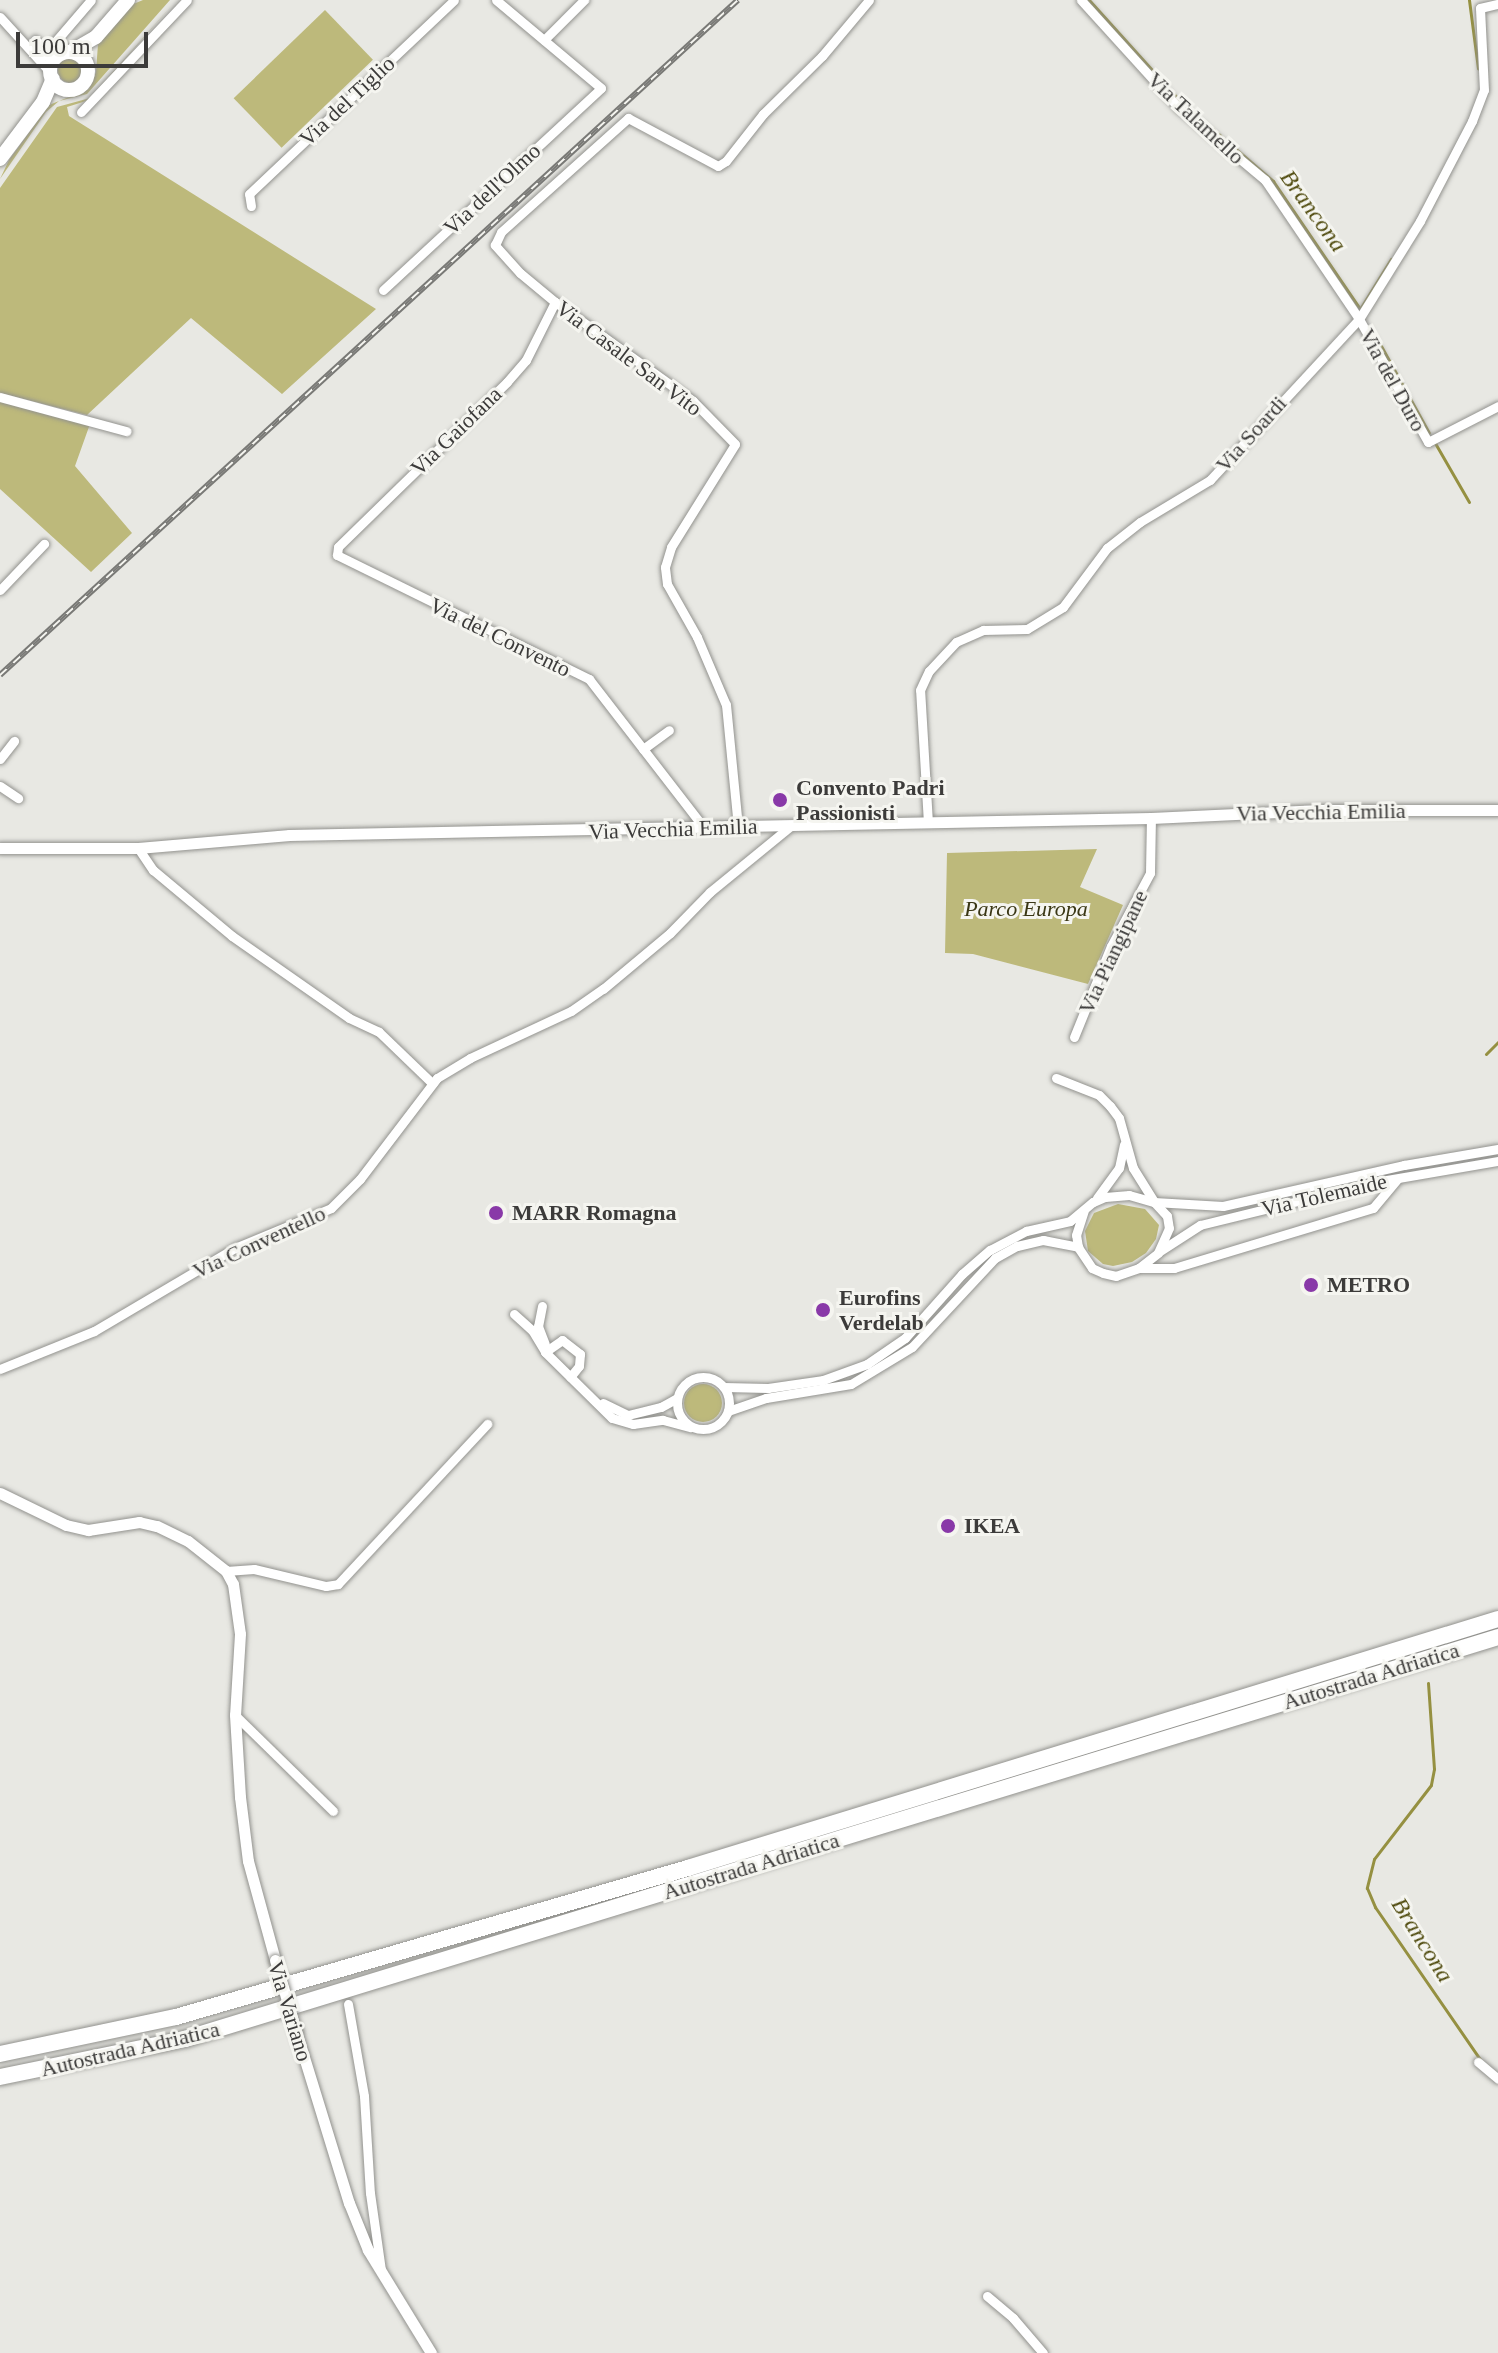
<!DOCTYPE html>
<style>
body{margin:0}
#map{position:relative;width:1498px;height:2353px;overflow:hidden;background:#e8e8e3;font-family:Georgia,serif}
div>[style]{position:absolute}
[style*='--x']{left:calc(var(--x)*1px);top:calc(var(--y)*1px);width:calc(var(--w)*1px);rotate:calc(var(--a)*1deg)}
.green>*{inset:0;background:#bdb97b;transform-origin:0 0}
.round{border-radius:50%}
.stream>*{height:3px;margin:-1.5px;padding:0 1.5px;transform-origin:1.5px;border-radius:1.5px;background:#959041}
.roads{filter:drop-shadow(0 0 2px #92928e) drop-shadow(0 0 2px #92928e)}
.minor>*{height:9px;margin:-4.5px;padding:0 4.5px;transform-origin:4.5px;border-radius:4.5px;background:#fff}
.minor>.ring{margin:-4.5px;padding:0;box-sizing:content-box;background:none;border:9px solid #fff;border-radius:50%}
.tertiary>*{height:11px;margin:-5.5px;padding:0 5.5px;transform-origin:5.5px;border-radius:5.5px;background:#fff}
.primary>*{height:14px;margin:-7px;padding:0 7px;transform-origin:7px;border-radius:7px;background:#fff}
.primary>.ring{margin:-7px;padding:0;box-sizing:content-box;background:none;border:14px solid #fff;border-radius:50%}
.motorway>*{height:16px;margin:-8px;padding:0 8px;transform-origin:8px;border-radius:8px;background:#fff}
.rail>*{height:6px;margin-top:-3px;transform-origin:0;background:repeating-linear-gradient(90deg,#f5f5f0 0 9px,#797976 0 18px);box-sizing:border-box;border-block:2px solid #797976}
.bridges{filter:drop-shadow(0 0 2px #92928e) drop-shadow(0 0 2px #92928e)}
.tertiary-bridge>*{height:11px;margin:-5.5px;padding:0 5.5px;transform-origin:5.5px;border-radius:5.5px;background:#fff}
.dots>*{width:22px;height:22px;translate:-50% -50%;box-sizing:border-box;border:4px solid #f5f5f0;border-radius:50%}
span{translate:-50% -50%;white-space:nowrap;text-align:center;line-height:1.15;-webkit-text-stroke:6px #f5f5f0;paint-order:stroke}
.street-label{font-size:22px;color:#3c3b3a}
.poi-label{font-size:22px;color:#3c3b3a;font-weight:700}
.left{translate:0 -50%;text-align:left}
.park-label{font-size:22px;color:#3a3715;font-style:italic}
.water-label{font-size:24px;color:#504b0e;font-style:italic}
.scale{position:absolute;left:16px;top:32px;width:132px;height:36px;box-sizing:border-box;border:4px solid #3c3b3a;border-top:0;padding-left:10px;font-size:24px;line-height:28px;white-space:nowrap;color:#3c3b3a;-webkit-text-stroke:6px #f5f5f0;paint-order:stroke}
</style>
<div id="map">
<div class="green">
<i style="clip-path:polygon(143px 0,170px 0,87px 94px,59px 101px,46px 112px,0 179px,9px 160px,49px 105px,89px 89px,96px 72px,98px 44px,131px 5px)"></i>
<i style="clip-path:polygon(173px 4px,90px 99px,83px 102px,67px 107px,69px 116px,376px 309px,282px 394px,191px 318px,87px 415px,0 393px,0 188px,57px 107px,90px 98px)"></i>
<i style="left:325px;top:10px;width:69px;height:127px;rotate:46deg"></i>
<i class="round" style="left:58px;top:57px;width:26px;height:26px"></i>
<i style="clip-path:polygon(0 401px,90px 424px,75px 466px,132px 533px,91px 572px,0 489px)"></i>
<i style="clip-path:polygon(1097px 849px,1080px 887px,1123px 905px,1088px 984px,973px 954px,945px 953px,947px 853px)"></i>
<i style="clip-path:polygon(1118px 1204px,1145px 1209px,1159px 1225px,1156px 1239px,1146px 1253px,1132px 1262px,1113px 1266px,1103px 1264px,1088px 1251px,1085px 1231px,1094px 1213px)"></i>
<i class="round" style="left:684px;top:1384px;width:38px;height:38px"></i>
</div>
<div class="stream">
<i style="--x:1089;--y:0;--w:136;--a:48"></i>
<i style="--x:1180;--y:101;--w:123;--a:40.7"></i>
<i style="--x:1273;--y:181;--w:155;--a:55.8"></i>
<i style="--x:1360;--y:309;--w:59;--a:-58.2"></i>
<i style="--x:1469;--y:0;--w:69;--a:82.5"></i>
<i style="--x:1381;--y:346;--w:99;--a:61.1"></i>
<i style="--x:1435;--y:443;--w:68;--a:60"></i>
<i style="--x:1486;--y:1054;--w:17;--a:-45"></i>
<i style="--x:1428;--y:1683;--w:86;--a:86"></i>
<i style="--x:1434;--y:1769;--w:16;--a:101"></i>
<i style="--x:1431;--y:1785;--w:93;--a:127.6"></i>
<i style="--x:1374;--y:1859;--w:30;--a:104"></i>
<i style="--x:1367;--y:1888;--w:21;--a:67"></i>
<i style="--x:1375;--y:1907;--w:185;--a:55.4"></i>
</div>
<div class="roads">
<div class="minor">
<i style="--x:1081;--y:0;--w:146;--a:47.8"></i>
<i style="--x:1179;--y:108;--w:112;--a:39.9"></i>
<i style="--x:1265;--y:180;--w:168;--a:55.9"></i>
<i style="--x:1359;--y:319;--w:141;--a:60.7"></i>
<i style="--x:1428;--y:442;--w:79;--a:-27.2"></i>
<i style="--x:0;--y:17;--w:76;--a:47.7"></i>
<i style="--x:35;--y:40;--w:11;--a:38"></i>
<i style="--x:44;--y:47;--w:12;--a:-24"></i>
<i style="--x:55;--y:42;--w:55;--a:-49.4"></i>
<i style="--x:544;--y:40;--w:57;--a:-45"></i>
<i style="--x:37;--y:56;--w:27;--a:-6"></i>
<i style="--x:81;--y:112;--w:154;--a:-46.6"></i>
<i style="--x:251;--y:206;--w:12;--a:-99"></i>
<i style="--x:249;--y:194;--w:282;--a:-43.4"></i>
<i style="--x:383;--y:290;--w:297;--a:-42.8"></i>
<i style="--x:601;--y:88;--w:137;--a:-140"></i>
<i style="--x:555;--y:302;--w:65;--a:116.6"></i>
<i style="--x:526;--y:360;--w:29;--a:131"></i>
<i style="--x:507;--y:382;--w:236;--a:135.7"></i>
<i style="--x:338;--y:547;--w:8;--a:97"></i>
<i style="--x:337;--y:555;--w:281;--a:26.2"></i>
<i style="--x:589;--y:679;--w:188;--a:52.3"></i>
<i style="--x:0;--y:397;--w:131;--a:15.1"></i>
<i style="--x:0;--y:590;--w:64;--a:-46.3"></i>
<i style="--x:643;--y:749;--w:32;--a:-36"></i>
<i style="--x:0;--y:759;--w:23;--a:-52"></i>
<i style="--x:0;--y:786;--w:22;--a:34"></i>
<i style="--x:928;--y:823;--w:133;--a:-93.4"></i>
<i style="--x:920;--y:690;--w:21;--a:-65"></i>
<i style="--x:929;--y:671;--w:40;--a:-47"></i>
<i style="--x:956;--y:642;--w:30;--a:-24"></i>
<i style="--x:983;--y:630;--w:44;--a:-1.3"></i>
<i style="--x:1027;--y:629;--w:42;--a:-31.4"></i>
<i style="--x:1063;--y:607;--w:74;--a:-53.3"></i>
<i style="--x:1107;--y:548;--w:42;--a:-38.2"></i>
<i style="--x:1140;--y:522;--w:82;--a:-31"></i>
<i style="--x:1210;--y:480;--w:219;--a:-47.2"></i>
<i style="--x:1359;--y:319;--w:115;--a:-58.1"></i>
<i style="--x:1420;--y:221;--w:113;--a:-62.5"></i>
<i style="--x:1472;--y:121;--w:33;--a:-69"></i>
<i style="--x:1484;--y:90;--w:82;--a:-92.8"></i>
<i style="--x:1480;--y:8;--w:18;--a:-13"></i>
<i style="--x:738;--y:827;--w:123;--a:-95.6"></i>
<i style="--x:726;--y:705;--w:74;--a:-113.1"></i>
<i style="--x:697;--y:637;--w:61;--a:-119.5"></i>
<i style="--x:667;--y:584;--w:17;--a:-97"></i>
<i style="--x:665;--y:567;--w:21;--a:-73"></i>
<i style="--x:671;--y:547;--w:121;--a:-58.1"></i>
<i style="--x:735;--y:444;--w:60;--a:-134.3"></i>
<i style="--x:693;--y:401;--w:170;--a:-144.3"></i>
<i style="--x:555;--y:302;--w:45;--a:-140.4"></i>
<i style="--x:520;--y:273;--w:38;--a:-132"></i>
<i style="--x:495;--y:245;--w:14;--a:-65"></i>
<i style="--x:501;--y:232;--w:171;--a:-41.9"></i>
<i style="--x:628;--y:118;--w:102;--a:28.1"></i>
<i style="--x:718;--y:166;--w:9;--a:-32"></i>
<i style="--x:726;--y:161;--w:60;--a:-51.8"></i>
<i style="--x:763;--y:114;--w:83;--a:-44.5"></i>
<i style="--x:822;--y:56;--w:73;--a:-50"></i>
<i style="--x:138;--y:848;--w:27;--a:56"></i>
<i style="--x:153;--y:870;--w:103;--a:39.9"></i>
<i style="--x:232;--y:936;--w:143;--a:35"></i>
<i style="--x:349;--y:1018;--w:33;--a:25"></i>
<i style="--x:379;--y:1032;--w:74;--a:43.9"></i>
<i style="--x:1074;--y:1037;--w:98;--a:-67.9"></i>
<i style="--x:1111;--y:946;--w:83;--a:-61.9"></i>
<i style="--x:1150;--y:873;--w:55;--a:-89"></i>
<i style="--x:1056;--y:1078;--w:46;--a:21.6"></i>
<i style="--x:1099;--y:1095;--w:16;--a:45"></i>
<i style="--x:1110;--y:1106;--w:15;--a:53"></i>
<i style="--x:1119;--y:1118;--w:52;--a:74.4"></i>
<i style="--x:1133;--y:1168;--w:40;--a:58"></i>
<i style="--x:1154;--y:1202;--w:69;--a:3.3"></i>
<i style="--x:1223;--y:1206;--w:186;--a:-12.8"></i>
<i style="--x:1404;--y:1165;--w:95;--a:-9.7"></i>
<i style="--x:1097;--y:1198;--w:37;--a:-54"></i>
<i style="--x:1119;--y:1168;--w:24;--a:-78"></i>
<i style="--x:1160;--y:1251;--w:48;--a:-33"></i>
<i style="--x:1200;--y:1225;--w:180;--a:-13.8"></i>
<i style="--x:1375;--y:1182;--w:125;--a:-9.7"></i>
<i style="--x:1139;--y:1268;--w:35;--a:0"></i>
<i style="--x:1174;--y:1268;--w:208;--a:-16.8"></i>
<i style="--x:1373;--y:1208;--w:38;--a:-50"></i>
<i style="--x:542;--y:1306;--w:20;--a:101"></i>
<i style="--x:538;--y:1326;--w:19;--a:69"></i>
<i style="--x:514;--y:1314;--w:24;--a:42"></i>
<i style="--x:532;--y:1330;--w:26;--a:59"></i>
<i style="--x:545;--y:1352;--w:94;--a:44.6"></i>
<i style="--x:612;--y:1418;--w:22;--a:16"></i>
<i style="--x:633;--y:1424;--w:30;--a:-8"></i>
<i style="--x:663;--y:1420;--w:28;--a:15"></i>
<i style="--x:545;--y:1352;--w:21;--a:-35"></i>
<i style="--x:562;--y:1340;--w:23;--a:38"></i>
<i style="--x:580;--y:1354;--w:12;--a:95"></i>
<i style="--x:579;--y:1366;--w:14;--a:129"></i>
<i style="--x:0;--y:1369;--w:101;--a:-22"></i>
<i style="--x:94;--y:1331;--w:164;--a:-30.5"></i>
<i style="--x:235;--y:1248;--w:104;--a:-22.6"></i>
<i style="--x:331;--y:1208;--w:41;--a:-45"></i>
<i style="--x:360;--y:1179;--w:127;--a:-52.7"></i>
<i style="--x:437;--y:1078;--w:39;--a:-31"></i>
<i style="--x:470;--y:1058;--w:111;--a:-25"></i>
<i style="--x:571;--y:1011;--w:39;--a:-35"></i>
<i style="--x:603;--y:989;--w:87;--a:-39.9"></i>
<i style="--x:670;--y:933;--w:57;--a:-45.7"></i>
<i style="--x:710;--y:892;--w:106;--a:-39.3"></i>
<i class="ring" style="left:677px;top:1377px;width:43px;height:43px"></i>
<i style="--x:724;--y:1387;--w:44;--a:1.3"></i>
<i style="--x:768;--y:1388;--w:56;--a:-8.3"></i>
<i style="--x:823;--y:1380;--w:47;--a:-20"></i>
<i style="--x:867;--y:1364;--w:46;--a:-34.4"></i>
<i style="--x:905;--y:1338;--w:86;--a:-48.3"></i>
<i style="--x:962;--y:1274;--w:37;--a:-41"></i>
<i style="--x:990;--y:1250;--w:41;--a:-27.8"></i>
<i style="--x:1026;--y:1231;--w:45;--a:-12.8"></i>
<i style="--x:1070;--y:1221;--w:30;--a:-40"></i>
<i style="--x:1093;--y:1202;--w:13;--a:-23"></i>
<i style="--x:1105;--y:1197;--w:24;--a:-5"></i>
<i style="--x:1129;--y:1195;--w:26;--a:16"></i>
<i style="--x:1154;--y:1202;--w:19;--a:47"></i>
<i style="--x:1167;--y:1216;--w:12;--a:81"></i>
<i style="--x:1169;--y:1228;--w:27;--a:114"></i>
<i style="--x:1158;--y:1253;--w:24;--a:142"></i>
<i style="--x:1139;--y:1268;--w:24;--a:161"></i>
<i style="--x:1116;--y:1276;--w:13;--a:-167"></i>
<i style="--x:1103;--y:1273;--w:12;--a:-156"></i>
<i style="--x:1092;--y:1268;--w:25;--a:-124"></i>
<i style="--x:1078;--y:1247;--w:12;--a:-99"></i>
<i style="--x:1076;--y:1235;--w:25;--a:-72"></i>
<i style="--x:603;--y:1403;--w:28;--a:26"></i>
<i style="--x:628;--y:1415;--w:34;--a:-14"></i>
<i style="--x:661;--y:1407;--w:18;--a:-29"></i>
<i style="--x:728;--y:1411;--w:40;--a:-18.9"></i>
<i style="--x:766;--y:1398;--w:86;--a:-9.4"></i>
<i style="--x:851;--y:1384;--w:71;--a:-31.2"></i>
<i style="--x:912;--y:1347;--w:122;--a:-47"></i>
<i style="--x:995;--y:1258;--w:25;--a:-29"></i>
<i style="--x:1017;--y:1246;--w:27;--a:-13"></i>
<i style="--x:1043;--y:1240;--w:36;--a:11"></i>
<i style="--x:226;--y:1571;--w:28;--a:-4"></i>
<i style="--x:254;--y:1569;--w:74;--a:13.3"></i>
<i style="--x:326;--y:1586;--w:12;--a:-9"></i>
<i style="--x:338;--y:1584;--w:219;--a:-47"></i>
<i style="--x:235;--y:1715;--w:137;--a:44.4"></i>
<i style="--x:348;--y:2004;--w:93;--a:80.1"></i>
<i style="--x:364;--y:2096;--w:97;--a:86.5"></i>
<i style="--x:370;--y:2193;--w:78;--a:81.9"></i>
<i style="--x:1478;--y:2062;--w:26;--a:40"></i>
<i style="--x:987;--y:2296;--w:34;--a:40"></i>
<i style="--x:1013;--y:2318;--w:46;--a:49.4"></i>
</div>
<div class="tertiary">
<i style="--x:0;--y:848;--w:138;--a:0"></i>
<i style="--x:138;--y:848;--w:152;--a:-4.9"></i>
<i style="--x:289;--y:835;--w:862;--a:-1.13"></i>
<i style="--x:1151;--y:818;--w:167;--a:-2.7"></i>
<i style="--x:1318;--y:810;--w:180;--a:0"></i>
<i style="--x:0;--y:1493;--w:73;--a:25.9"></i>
<i style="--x:66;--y:1525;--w:23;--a:13"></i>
<i style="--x:88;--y:1530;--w:52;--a:-8.9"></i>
<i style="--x:139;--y:1522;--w:18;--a:13"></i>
<i style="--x:157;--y:1526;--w:34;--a:26"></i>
<i style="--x:188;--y:1541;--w:48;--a:38.3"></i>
<i style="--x:226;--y:1571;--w:15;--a:62"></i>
<i style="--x:233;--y:1584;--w:50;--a:82"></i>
<i style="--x:240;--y:1634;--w:81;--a:93.5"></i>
<i style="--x:235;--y:1715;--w:82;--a:86.5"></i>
<i style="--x:240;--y:1797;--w:64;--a:82.9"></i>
<i style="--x:248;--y:1861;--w:103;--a:74.7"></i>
<i style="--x:296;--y:2031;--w:180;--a:72.9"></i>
<i style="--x:349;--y:2203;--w:51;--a:68"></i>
<i style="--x:368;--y:2250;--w:121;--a:58.5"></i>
</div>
<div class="primary">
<i style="--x:70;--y:52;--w:30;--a:-30"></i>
<i style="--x:96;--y:37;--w:49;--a:-49.1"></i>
<i class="ring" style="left:50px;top:52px;width:24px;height:24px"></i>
<i style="--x:0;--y:159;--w:71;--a:-53"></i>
<i style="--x:43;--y:102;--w:25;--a:-67"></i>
</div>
<div class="motorway">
<i style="--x:0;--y:2054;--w:180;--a:-11.9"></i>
<i style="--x:176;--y:2017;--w:533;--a:-16.23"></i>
<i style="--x:688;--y:1868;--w:847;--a:-17.09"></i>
<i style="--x:0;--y:2077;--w:189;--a:-11.6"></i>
<i style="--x:185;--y:2039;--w:1373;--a:-17.02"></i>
</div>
</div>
<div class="rail">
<i style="--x:0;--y:675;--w:1000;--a:-42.45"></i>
</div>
<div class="bridges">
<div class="tertiary-bridge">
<i style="--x:275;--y:1960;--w:74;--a:73.5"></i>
</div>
</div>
<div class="dots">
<i style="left:780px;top:800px;background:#8939a8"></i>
<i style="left:496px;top:1213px;background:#8939a8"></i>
<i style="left:1311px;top:1285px;background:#8939a8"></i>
<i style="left:823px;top:1310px;background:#8939a8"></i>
<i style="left:948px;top:1526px;background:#8939a8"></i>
</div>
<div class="street-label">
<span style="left:347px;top:101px;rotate:-43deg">Via del Tiglio</span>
<span style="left:1196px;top:118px;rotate:43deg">Via Talamello</span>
<span style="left:492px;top:189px;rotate:-43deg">Via dell'Olmo</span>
<span style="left:629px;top:358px;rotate:37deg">Via Casale San Vito</span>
<span style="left:1393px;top:380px;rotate:61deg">Via del Duro</span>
<span style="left:456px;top:431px;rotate:-44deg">Via Gaiofana</span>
<span style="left:1251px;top:434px;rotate:-48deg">Via Soardi</span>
<span style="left:500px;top:637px;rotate:26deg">Via del Convento</span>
<span style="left:1321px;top:812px;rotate:-1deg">Via Vecchia Emilia</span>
<span style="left:673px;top:829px;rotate:-2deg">Via Vecchia Emilia</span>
<span style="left:1113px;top:952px;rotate:-65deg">Via Piangipane</span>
<span style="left:1324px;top:1195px;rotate:-13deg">Via Tolemaide</span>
<span style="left:259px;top:1242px;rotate:-25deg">Via Conventello</span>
<span style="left:1371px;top:1676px;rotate:-17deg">Autostrada Adriatica</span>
<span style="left:751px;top:1866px;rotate:-17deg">Autostrada Adriatica</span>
<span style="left:290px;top:2011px;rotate:73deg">Via Variano</span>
<span style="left:130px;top:2049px;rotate:-13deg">Autostrada Adriatica</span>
</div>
<div class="poi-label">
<span class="left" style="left:796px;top:800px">Convento Padri<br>Passionisti</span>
<span class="left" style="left:512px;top:1213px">MARR Romagna</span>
<span class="left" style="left:1327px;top:1285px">METRO</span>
<span class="left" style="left:839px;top:1310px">Eurofins<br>Verdelab</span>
<span class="left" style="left:964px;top:1526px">IKEA</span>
</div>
<div class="park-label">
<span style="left:1026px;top:909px">Parco Europa</span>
</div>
<div class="water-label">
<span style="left:1313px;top:211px;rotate:54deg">Brancona</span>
<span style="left:1422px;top:1940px;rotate:58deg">Brancona</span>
</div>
<div class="scale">100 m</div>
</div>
